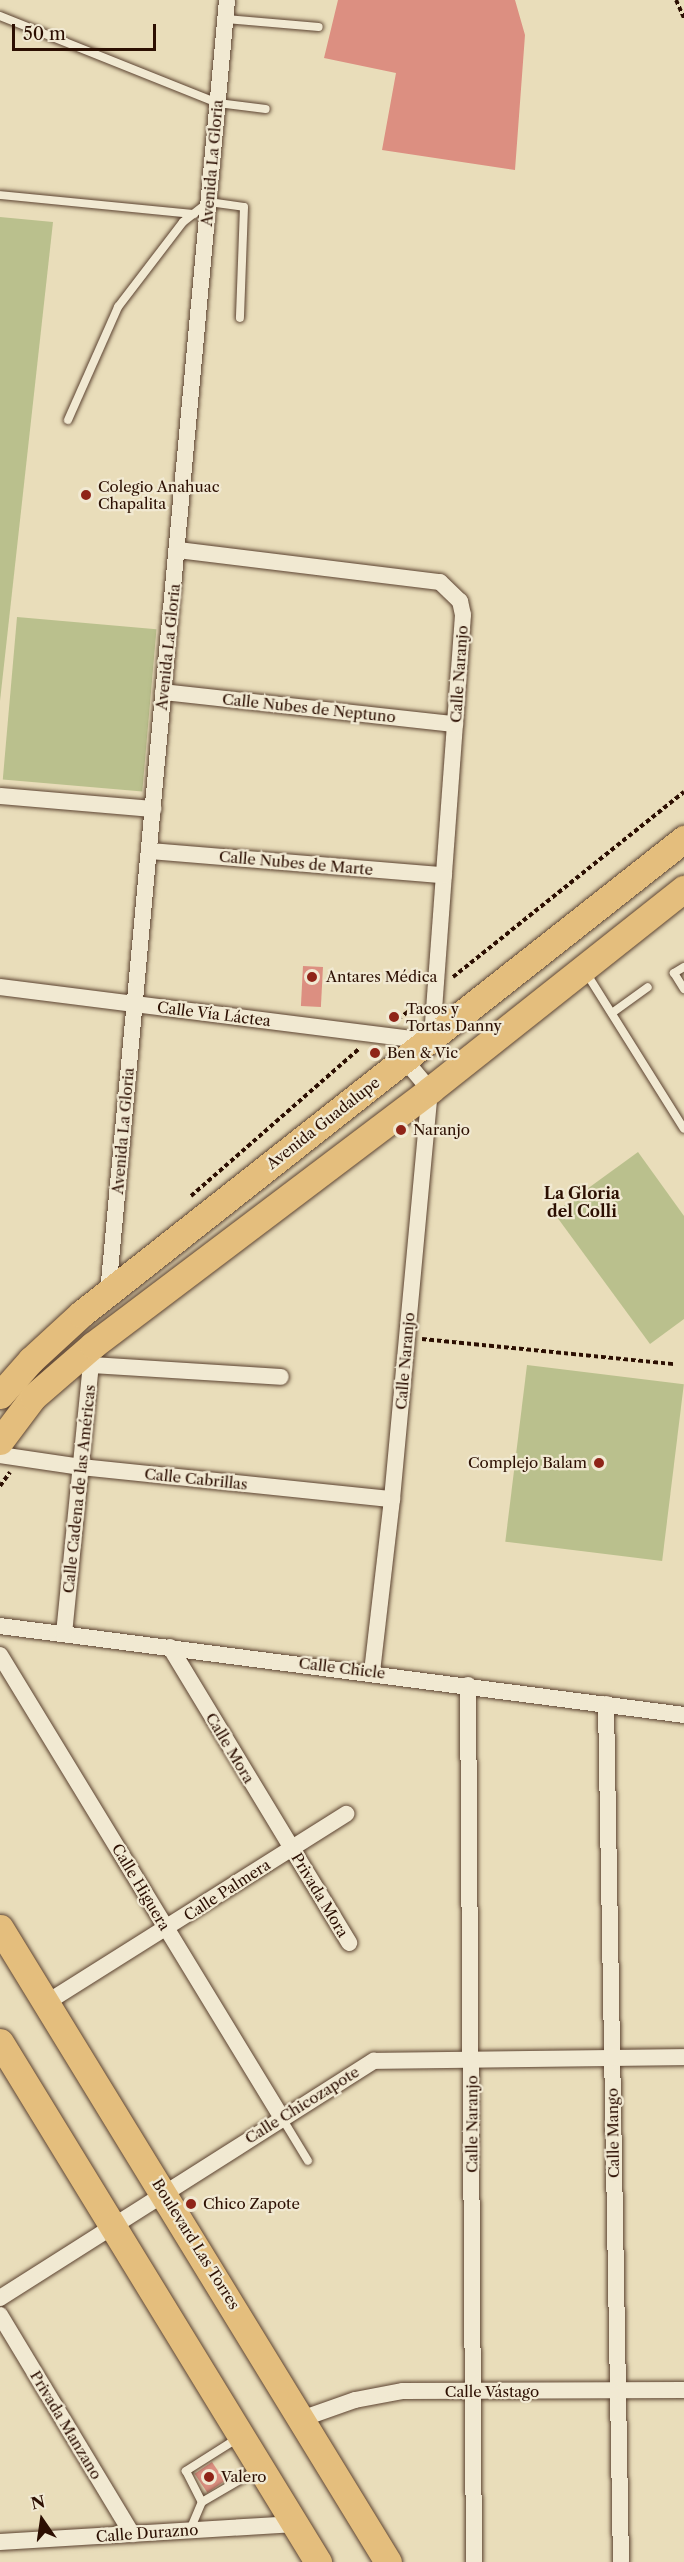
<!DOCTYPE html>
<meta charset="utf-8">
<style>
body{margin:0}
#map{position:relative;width:684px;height:2562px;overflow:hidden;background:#e9ddba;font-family:"Libre Caslon Text",serif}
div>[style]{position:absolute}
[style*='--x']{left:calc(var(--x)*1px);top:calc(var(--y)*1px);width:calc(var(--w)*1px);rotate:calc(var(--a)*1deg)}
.green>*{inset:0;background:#bac08d;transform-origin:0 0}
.building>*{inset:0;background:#dc8f81;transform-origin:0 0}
.path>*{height:4px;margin-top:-2px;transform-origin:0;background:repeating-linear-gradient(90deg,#2c0f02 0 4.5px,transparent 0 7.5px)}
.roads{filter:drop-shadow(0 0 2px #5b4230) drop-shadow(0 0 2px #5b4230)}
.service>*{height:8px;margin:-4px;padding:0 4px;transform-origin:4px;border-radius:4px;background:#f1e9d2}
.minor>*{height:16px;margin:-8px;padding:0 8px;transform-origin:8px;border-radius:8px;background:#f1e9d2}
.primary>*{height:27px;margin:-13.5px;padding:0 13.5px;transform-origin:13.5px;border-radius:13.5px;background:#e4be7d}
.dots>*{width:16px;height:16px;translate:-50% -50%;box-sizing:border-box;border:3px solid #f1e9d2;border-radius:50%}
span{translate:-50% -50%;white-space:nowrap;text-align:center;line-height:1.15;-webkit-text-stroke:4.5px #f1e9d2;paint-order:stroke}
.street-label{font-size:15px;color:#2c0f02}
.poi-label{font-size:15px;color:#2c0f02}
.left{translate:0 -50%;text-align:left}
.right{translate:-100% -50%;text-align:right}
.neighbourhood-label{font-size:16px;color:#2c0f02;font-weight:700}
.north{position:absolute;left:12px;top:2490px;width:60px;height:60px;-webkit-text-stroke:4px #f1e9d2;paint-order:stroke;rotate:347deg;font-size:16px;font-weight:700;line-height:24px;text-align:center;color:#2c0f02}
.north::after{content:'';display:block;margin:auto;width:21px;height:27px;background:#2c0f02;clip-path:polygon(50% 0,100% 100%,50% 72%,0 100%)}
.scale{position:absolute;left:12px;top:24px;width:144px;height:27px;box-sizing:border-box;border:3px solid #2c0f02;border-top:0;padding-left:8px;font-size:18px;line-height:21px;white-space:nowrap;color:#2c0f02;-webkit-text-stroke:4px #f1e9d2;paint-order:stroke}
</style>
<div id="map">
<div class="green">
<i style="clip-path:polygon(0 217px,53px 222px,0 701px)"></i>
<i style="left:17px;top:617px;width:140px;height:163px;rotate:5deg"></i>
<i style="clip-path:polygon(638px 1152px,684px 1216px,684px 1319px,650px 1344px,554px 1213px)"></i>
<i style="left:527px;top:1365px;width:158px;height:178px;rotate:7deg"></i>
</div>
<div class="building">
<i style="clip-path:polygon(338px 0,515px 0,525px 35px,515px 170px,382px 150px,396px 73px,324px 58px)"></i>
<i style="left:303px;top:966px;width:20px;height:40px;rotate:3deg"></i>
<i style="left:212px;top:2462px;width:23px;height:21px;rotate:56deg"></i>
</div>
<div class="path">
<i style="--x:676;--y:0;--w:20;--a:66"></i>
<i style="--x:453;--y:977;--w:296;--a:-38.7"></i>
<i style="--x:398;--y:1019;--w:26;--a:-36"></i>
<i style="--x:191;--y:1196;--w:223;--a:-41.2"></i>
<i style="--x:422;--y:1339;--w:253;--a:5.7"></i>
<i style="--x:0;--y:1486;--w:17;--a:-54"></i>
</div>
<div class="roads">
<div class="service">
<i style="--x:0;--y:16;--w:235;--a:21.8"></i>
<i style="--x:218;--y:103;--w:48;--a:7.1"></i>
<i style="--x:226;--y:19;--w:93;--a:4.9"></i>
<i style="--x:0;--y:195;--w:195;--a:5.6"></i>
<i style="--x:68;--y:420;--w:124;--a:-66.1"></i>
<i style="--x:118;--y:307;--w:107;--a:-52.6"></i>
<i style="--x:183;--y:222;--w:33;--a:-38"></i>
<i style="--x:209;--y:202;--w:35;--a:8"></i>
<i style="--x:244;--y:207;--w:111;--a:92.1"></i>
<i style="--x:684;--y:967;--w:12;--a:149"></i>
<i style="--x:674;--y:973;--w:19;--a:58"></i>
<i style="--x:585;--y:971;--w:186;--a:57.9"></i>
<i style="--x:612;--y:1013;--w:44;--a:-35.8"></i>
<i style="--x:282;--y:2118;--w:50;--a:58.8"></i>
<i style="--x:238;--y:2438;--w:62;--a:147.6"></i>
<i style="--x:186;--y:2471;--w:35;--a:63"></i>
<i style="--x:202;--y:2502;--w:64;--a:-30.2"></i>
<i style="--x:190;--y:2530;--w:30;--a:-67"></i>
</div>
<div class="minor">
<i style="--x:178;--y:550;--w:264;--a:7"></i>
<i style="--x:440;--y:582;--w:28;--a:44"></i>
<i style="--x:460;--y:601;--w:14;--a:78"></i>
<i style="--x:463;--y:615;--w:424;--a:94.2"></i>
<i style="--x:163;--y:692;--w:294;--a:6.3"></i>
<i style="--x:0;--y:796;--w:154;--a:4.9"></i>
<i style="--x:149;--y:851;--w:296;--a:4.7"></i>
<i style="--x:0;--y:987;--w:431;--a:7.2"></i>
<i style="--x:108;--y:1293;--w:1298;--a:-84.74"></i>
<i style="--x:92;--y:1365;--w:189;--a:3.6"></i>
<i style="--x:0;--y:1455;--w:82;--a:8.4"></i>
<i style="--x:81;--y:1467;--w:313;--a:5.9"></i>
<i style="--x:0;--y:1626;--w:690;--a:7.41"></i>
<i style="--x:64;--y:1634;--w:290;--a:-84.3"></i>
<i style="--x:170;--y:1647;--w:346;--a:58.8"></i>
<i style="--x:0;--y:1655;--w:542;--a:58.66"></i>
<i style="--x:372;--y:1672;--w:174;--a:-83.4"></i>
<i style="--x:392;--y:1499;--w:411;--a:-84.7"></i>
<i style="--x:430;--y:1090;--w:40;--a:-130"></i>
<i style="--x:468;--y:1685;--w:877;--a:89.61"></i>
<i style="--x:606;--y:1704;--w:858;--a:89"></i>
<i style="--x:46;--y:2003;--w:355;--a:-32.2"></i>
<i style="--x:0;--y:2298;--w:443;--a:-32.4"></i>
<i style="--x:374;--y:2061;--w:310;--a:-0.7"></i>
<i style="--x:0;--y:2315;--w:256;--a:58.9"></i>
<i style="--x:304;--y:2418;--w:54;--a:-19.4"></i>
<i style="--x:355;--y:2400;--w:49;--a:-10.6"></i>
<i style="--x:403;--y:2391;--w:281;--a:-0.2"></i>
<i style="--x:0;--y:2542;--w:296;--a:-3.5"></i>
</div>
<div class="primary">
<i style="--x:0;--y:1395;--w:47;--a:-48.5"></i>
<i style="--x:31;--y:1360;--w:68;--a:-42.6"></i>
<i style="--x:81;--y:1314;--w:768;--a:-38.23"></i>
<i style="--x:0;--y:1441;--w:55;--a:-53.1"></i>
<i style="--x:33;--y:1397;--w:79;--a:-40.9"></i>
<i style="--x:93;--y:1345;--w:423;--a:-37.1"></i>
<i style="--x:430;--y:1090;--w:324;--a:-38.4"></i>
<i style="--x:0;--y:1928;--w:743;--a:58.53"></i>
<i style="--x:0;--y:2042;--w:610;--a:58.55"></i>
</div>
</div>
<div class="dots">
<i style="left:86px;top:495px;background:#8f2418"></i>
<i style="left:312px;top:977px;background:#8f2418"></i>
<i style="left:394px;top:1017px;background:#8f2418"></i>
<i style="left:375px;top:1053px;background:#8f2418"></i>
<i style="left:401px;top:1130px;background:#8f2418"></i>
<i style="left:599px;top:1463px;background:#8f2418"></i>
<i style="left:191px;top:2204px;background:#8f2418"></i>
<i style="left:209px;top:2477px;background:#8f2418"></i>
</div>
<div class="street-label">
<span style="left:212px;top:163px;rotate:-85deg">Avenida La Gloria</span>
<span style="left:168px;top:647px;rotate:-84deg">Avenida La Gloria</span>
<span style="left:459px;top:674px;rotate:-86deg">Calle Naranjo</span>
<span style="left:309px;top:708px;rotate:6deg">Calle Nubes de Neptuno</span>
<span style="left:296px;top:863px;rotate:5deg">Calle Nubes de Marte</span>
<span style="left:214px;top:1014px;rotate:7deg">Calle Vía Láctea</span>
<span style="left:323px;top:1123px;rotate:-38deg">Avenida Guadalupe</span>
<span style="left:123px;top:1131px;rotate:-85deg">Avenida La Gloria</span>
<span style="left:405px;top:1361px;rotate:-85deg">Calle Naranjo</span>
<span style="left:196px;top:1479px;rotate:6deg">Calle Cabrillas</span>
<span style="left:79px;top:1489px;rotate:-84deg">Calle Cadena de las Américas</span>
<span style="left:342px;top:1668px;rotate:7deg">Calle Chicle</span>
<span style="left:230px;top:1748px;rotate:59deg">Calle Mora</span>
<span style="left:141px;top:1887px;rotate:59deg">Calle Higuera</span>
<span style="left:227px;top:1890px;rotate:-33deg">Calle Palmera</span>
<span style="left:320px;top:1895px;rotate:59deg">Privada Mora</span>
<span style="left:302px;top:2105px;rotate:-32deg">Calle Chicozapote</span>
<span style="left:472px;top:2124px;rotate:-90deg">Calle Naranjo</span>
<span style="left:613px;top:2133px;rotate:-91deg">Calle Mango</span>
<span style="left:196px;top:2244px;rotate:58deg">Boulevard Las Torres</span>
<span style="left:492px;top:2392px">Calle Vástago</span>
<span style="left:66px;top:2425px;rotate:59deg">Privada Manzano</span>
<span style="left:147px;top:2533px;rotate:-4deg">Calle Durazno</span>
</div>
<div class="poi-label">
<span class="left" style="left:98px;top:495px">Colegio Anahuac<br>Chapalita</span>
<span class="left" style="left:326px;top:977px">Antares Médica</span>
<span class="left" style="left:406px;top:1017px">Tacos y<br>Tortas Danny</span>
<span class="left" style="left:387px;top:1053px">Ben &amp; Vic</span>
<span class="left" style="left:413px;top:1130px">Naranjo</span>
<span class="right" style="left:587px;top:1463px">Complejo Balam</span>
<span class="left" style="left:203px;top:2204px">Chico Zapote</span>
<span class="left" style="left:221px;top:2477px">Valero</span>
</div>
<div class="neighbourhood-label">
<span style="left:582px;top:1202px">La Gloria<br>del Colli</span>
</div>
<div class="north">N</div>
<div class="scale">50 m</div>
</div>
